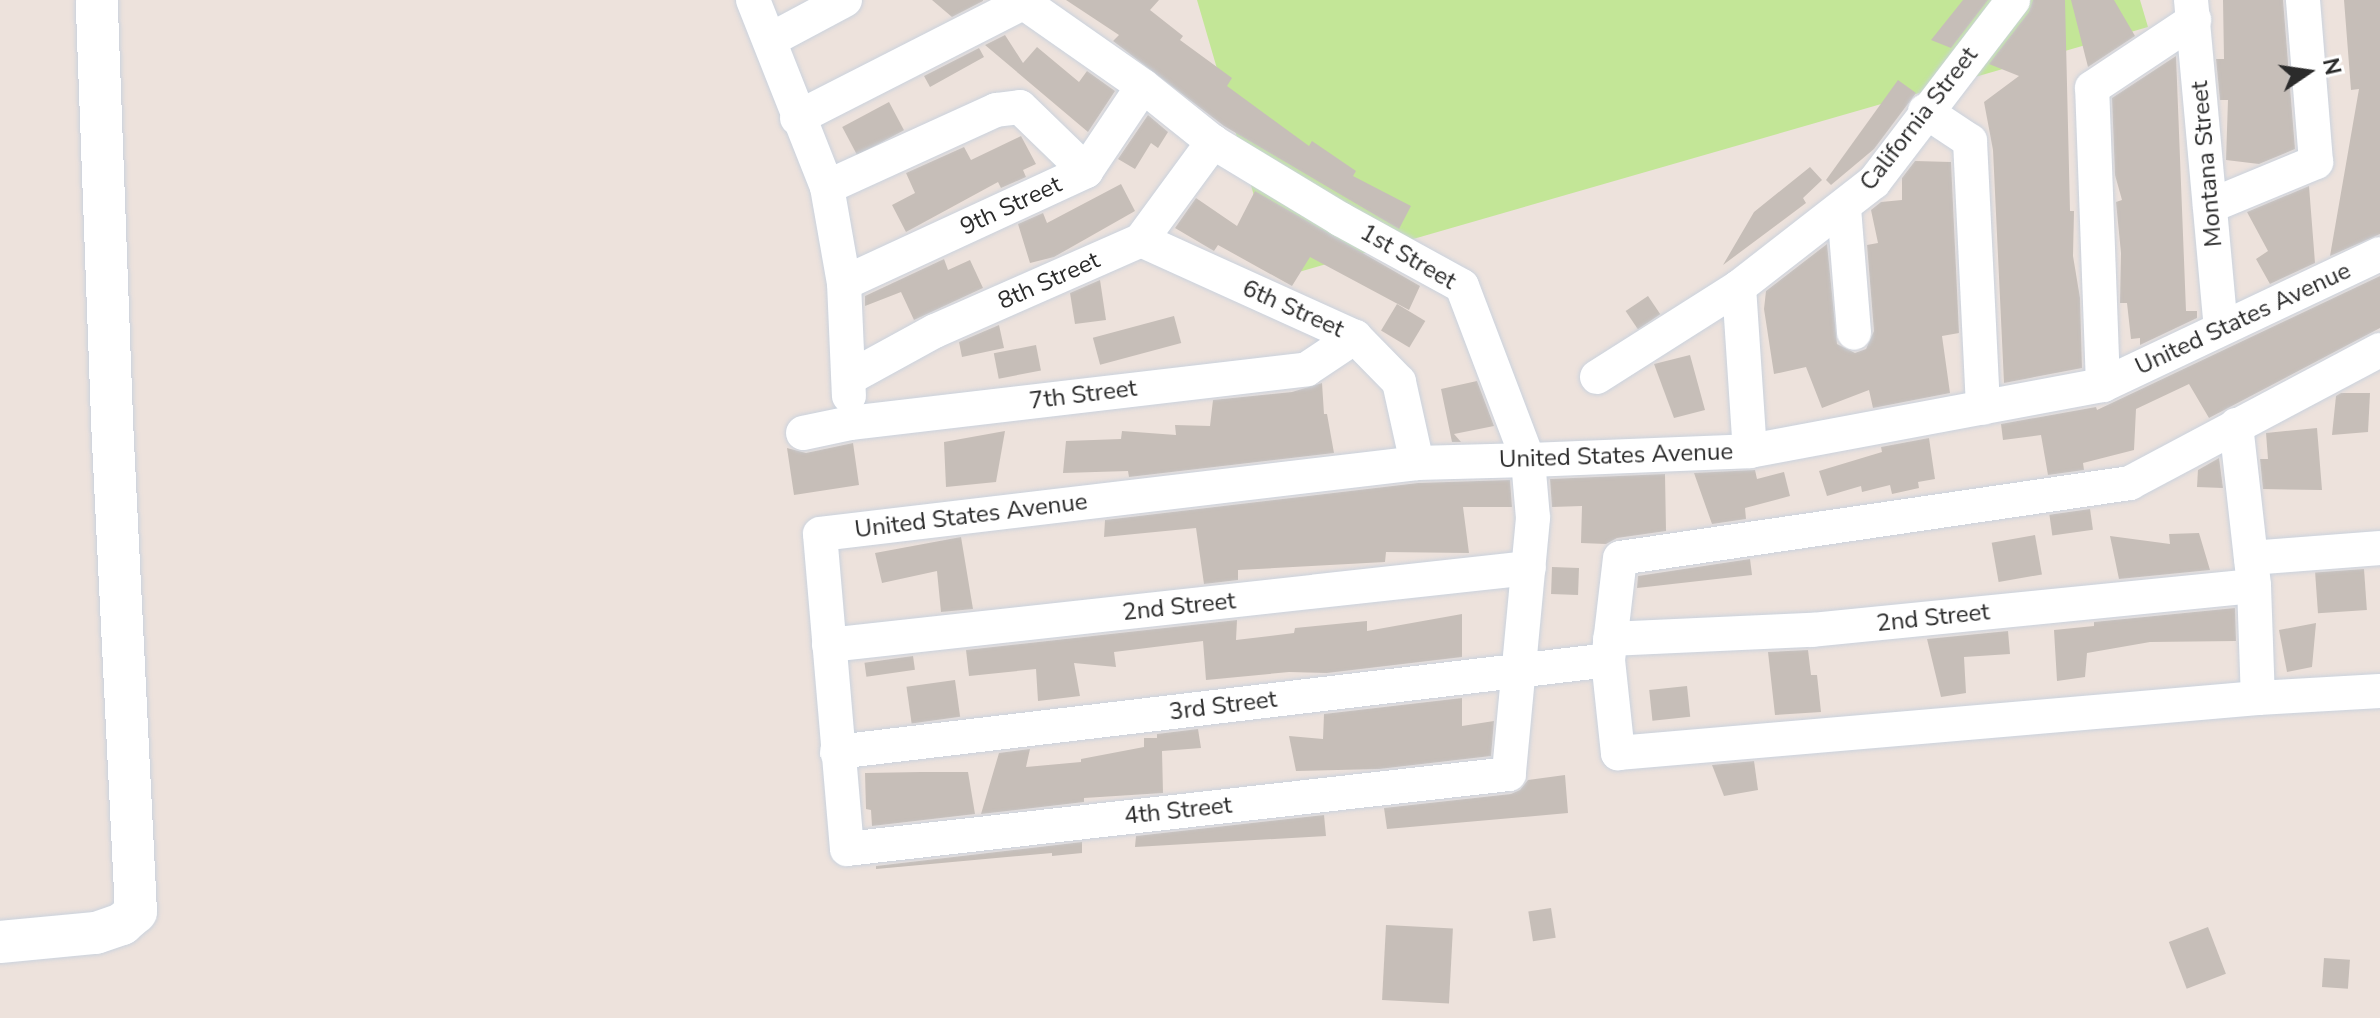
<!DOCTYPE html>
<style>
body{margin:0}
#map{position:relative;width:2380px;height:1018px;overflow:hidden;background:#ede2dc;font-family:"Nunito Sans",sans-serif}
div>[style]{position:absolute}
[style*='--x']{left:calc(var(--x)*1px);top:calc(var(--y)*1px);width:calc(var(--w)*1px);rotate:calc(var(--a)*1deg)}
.green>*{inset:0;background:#c3e697}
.building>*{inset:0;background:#c6beb8;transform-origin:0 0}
.roads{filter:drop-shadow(0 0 2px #cad2dd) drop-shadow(0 0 2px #cad2dd)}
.minor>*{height:34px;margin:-17px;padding:0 17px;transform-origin:17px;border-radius:17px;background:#fff}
.tertiary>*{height:42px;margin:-21px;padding:0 21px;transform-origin:21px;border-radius:21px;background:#fff}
span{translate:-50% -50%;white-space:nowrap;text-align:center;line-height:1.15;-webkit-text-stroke:6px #fff;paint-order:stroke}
.street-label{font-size:24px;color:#2b2b2b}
.north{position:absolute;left:2268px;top:32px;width:80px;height:80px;-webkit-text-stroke:6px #fff;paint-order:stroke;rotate:77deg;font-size:22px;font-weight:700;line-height:32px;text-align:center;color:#2b2b2b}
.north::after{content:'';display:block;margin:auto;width:28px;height:36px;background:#2b2b2b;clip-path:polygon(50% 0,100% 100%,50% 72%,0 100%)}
</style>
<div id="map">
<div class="green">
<i style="clip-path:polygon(1197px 0,2140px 0,2148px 27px,1278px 278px)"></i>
</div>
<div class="building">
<i style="clip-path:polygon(932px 0,983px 0,983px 1px,952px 17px)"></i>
<i style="clip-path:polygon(1066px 0,1159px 0,1150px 10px,1183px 36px,1180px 40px,1232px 78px,1227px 86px,1309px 146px,1312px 141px,1356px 171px,1353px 176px,1411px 206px,1399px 229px,1224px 126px,1113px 41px,1119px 35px)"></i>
<i style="clip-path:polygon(1963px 0,1988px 0,1951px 48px,1931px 40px)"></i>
<i style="clip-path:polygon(2033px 0,2065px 0,2070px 211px,2074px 211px,2073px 256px,2080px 298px,2082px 368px,2004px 383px,1993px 150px,1984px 102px,2019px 76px,1989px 64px,2029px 12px)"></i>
<i style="clip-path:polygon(2071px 0,2114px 0,2135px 36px,2088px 67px)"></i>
<i style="clip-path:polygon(2223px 0,2283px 0,2295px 149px,2259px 164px,2226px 160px,2228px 100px,2220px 100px,2216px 59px,2224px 59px)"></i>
<i style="clip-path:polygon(2344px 0,2380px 0,2380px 234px,2330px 256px,2359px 89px,2351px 90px)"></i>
<i style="clip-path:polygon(1005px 35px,1023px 63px,1037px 47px,1079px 82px,1087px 71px,1115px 91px,1088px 132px,985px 45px)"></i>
<i style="clip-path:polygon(979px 48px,984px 57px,930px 87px,924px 76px)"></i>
<i style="clip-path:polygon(2176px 56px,2186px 311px,2197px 311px,2197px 318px,2140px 345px,2140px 338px,2131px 339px,2127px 303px,2120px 303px,2121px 253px,2116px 202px,2122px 200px,2115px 175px,2112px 98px)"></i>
<i style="clip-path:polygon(1898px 80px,1916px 93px,1874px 149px,1831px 185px,1826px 180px)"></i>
<i style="left:889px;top:102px;width:32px;height:53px;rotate:62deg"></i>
<i style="clip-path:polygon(1148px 115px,1168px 132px,1158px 148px,1151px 143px,1135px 169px,1118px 159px)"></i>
<i style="clip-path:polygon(1021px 136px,1036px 164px,1023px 170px,1026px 177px,1001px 188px,998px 182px,906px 232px,892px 205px,915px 193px,906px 173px,964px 147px,971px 160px)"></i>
<i style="clip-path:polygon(1915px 161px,1951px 162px,1959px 333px,1942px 336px,1950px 393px,1873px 408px,1869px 390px,1822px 408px,1806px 367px,1774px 374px,1764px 309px,1766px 291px,1827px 244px,1837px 344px,1855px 353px,1866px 349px,1874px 331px,1867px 245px,1878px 243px,1871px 210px,1881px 202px,1902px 200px,1902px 178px)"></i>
<i style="clip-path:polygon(1810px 167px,1822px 180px,1803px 198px,1806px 203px,1723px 265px,1754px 212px)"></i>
<i style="clip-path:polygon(1121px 184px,1135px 211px,1054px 257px,1030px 263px,1018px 224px,1043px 213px,1047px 223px)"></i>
<i style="clip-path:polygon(2309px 186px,2315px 263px,2270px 284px,2256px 259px,2268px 251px,2247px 212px)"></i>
<i style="clip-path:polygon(1255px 191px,1420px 286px,1409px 310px,1310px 257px,1292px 286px,1218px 245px,1214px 251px,1175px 228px,1196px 198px,1237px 226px)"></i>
<i style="clip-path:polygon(944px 259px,948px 270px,970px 260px,983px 288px,914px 320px,901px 292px,865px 306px,865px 296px)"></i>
<i style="clip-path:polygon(2380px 276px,2380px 328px,2209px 418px,2189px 384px,2136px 409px,2134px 450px,2083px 463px,2084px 470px,2048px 475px,2041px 435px,2003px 440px,2001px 424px,2096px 407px,2097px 410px)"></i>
<i style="clip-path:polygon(1100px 280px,1106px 320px,1075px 324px,1070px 293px)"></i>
<i style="left:1648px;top:296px;width:22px;height:27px;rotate:56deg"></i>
<i style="left:1397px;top:304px;width:33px;height:31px;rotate:31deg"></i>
<i style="left:1174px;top:316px;width:28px;height:84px;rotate:75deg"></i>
<i style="clip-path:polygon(999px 325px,1004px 348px,962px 357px,959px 342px)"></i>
<i style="left:1036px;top:345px;width:26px;height:43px;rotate:79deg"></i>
<i style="clip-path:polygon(1690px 355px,1705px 410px,1674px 418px,1654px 364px)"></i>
<i style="clip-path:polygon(1477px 381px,1494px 426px,1454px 434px,1461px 442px,1452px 442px,1441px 389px)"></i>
<i style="clip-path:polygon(1322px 383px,1324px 414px,1327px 414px,1334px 453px,1129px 477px,1128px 471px,1063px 473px,1066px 441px,1121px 439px,1122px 431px,1176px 435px,1175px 425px,1210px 426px,1213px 400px,1292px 392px)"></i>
<i style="clip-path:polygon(2341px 393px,2370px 393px,2368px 432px,2332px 435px,2336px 396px)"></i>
<i style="clip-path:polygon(2317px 428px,2322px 490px,2263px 489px,2260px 459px,2268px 459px,2266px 433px)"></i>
<i style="clip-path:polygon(1005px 431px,996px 482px,946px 487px,944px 442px)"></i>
<i style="clip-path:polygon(1929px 438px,1935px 479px,1918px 482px,1919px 488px,1892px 494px,1890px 485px,1862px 492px,1861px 486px,1827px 496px,1819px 471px,1882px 452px,1881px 447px)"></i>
<i style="clip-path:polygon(853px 443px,859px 485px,794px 495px,787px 448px,806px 453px)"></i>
<i style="clip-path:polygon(2219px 458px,2223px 488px,2197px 487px,2198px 470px)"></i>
<i style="clip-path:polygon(1755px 470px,1757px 479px,1784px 472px,1790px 496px,1745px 508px,1746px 519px,1712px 524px,1694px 473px)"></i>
<i style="clip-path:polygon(1665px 474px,1666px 531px,1617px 538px,1606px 544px,1581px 543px,1582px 506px,1552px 507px,1550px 479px)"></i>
<i style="clip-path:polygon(1510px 480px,1512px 507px,1463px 507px,1469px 553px,1386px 552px,1385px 562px,1238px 570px,1238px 580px,1204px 584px,1196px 528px,1104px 537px,1105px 520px,1418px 483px)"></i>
<i style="left:2090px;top:509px;width:21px;height:41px;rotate:82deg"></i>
<i style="clip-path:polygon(2199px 533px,2210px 570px,2119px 579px,2110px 536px,2170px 544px,2169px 534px)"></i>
<i style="left:2035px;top:535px;width:40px;height:44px;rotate:80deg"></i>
<i style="clip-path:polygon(961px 537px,973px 609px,941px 612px,937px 571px,882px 583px,875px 553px)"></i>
<i style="clip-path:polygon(1750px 559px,1752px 575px,1637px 588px,1638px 576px)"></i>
<i style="left:1552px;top:567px;width:27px;height:27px;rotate:2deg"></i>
<i style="left:2364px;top:569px;width:41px;height:49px;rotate:86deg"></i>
<i style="clip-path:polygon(2235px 608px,2236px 641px,2150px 642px,2087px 653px,2085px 677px,2057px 681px,2054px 630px,2094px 626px,2094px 622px)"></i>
<i style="clip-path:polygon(1462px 614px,1462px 657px,1327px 673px,1289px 672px,1206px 680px,1203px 641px,1114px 652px,1116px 667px,1074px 663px,1080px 696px,1038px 701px,1036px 669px,969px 676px,966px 650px,1237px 620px,1236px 640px,1294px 633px,1295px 628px,1367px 621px,1367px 631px)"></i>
<i style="clip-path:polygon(2316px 623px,2312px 667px,2287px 672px,2279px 630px)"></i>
<i style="clip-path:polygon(2008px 631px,2010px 654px,1964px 657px,1966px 693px,1941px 697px,1927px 639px)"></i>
<i style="clip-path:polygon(1808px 650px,1811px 675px,1817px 675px,1821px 712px,1775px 715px,1768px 652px)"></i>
<i style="left:913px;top:656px;width:14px;height:49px;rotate:82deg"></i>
<i style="left:955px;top:680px;width:37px;height:49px;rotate:82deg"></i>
<i style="left:1687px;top:686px;width:31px;height:38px;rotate:84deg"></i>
<i style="clip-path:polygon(1462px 698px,1462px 726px,1494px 721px,1491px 756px,1379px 769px,1296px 771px,1289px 736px,1323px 739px,1324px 714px)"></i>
<i style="clip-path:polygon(1198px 729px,1201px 748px,1162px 751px,1163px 793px,1084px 798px,1084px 802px,981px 814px,999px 753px,1030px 749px,1026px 767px,1081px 762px,1081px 759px,1144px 747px,1144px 738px,1157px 738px,1157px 734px)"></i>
<i style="clip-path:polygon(1754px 761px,1758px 790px,1724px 796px,1712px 765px)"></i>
<i style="clip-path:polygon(921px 772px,968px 772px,975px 814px,872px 826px,871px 810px,866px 809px,865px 773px)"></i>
<i style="clip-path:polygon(1565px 775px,1568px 813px,1387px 829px,1384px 808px,1511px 794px,1520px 790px,1528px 780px)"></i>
<i style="clip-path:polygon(1324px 815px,1326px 836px,1135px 847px,1136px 836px)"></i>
<i style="clip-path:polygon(1082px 842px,1082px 853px,1052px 856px,1052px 853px,876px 869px,876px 866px)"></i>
<i style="left:1551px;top:908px;width:30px;height:23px;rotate:81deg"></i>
<i style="left:1386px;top:925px;width:67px;height:75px;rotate:3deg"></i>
<i style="left:2208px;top:927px;width:50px;height:42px;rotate:69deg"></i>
<i style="left:2324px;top:958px;width:26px;height:29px;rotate:4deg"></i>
</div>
<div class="roads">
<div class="minor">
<i style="--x:753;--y:0;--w:201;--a:68.4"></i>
<i style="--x:827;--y:187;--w:97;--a:80"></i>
<i style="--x:844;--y:283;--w:113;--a:87.5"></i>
<i style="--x:1020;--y:0;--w:150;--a:35"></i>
<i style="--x:1143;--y:86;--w:90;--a:38.7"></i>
<i style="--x:1213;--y:142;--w:149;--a:31.2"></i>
<i style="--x:1340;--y:219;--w:139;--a:28.8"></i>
<i style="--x:1462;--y:286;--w:186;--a:69.2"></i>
<i style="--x:1528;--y:460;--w:58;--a:85.1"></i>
<i style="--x:1533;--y:518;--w:257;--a:95.4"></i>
<i style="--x:1509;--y:774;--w:666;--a:173.54"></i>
<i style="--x:847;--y:849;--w:316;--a:-94.9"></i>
<i style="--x:820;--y:534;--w:601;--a:-6.78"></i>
<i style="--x:1417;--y:463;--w:111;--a:-1.5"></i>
<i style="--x:1528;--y:460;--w:222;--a:-2.3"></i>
<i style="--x:1750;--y:451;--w:359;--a:-10.6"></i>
<i style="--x:2103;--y:385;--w:306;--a:-25.3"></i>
<i style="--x:2191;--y:0;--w:329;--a:84.8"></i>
<i style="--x:770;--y:40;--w:85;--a:-28.1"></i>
<i style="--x:1925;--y:111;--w:54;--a:33.7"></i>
<i style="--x:1970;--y:141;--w:267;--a:87.2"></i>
<i style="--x:797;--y:118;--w:254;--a:-27"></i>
<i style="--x:827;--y:187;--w:186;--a:-24.5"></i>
<i style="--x:996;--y:110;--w:24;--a:-7"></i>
<i style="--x:1020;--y:107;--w:92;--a:44.1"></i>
<i style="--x:2210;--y:206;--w:115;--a:-22.5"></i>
<i style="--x:2316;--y:162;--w:163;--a:-94.6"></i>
<i style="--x:1844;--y:208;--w:125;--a:85.4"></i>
<i style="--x:1141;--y:240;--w:235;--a:24.4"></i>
<i style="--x:1355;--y:337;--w:63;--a:45.6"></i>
<i style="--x:1399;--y:382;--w:83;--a:77.5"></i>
<i style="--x:844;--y:283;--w:267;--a:-24.8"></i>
<i style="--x:1086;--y:171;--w:102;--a:-56.2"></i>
<i style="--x:1739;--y:287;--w:164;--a:86.2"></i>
<i style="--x:2380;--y:350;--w:283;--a:152"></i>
<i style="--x:2130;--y:483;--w:515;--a:171.63"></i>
<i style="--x:1620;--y:558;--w:103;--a:96.7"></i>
<i style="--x:1608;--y:660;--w:94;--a:83.9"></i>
<i style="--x:1618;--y:753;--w:642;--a:-4.91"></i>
<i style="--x:2258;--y:698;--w:122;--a:-3.3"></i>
<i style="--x:1597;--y:377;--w:168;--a:-32.4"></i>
<i style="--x:1739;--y:287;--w:171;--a:-37.9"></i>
<i style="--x:1874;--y:182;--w:229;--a:-52.6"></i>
<i style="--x:849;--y:378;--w:98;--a:-28.7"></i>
<i style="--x:935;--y:331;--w:225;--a:-23.8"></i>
<i style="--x:1141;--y:240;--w:122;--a:-53.7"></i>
<i style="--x:2103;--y:385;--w:297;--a:-92.1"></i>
<i style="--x:2092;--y:88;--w:123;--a:-33.7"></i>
<i style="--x:2236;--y:425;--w:162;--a:83.6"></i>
<i style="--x:2254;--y:586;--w:112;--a:88"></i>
<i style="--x:803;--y:433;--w:48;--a:-12"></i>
<i style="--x:850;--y:423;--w:460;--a:-6.7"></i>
<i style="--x:1307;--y:369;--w:58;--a:-33.7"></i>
<i style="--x:2251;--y:558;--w:129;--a:-4.4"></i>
<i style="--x:1610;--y:639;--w:202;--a:-2.6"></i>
<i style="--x:1812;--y:630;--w:444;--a:-5.7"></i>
<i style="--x:829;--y:645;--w:704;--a:-6.28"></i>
<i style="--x:837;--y:752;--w:776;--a:-6.8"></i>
</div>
<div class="tertiary">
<i style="--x:0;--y:942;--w:96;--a:-5.4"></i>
<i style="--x:96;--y:933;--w:28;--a:-19"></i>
<i style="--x:122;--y:924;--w:18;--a:-41"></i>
<i style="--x:136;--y:912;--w:494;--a:-92.8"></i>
<i style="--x:112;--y:419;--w:419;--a:-92.1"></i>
</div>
</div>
<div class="street-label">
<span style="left:1919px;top:119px;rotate:-52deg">California Street</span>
<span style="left:2207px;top:164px;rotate:-95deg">Montana Street</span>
<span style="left:1011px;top:206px;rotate:-25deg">9th Street</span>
<span style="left:1408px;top:257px;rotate:30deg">1st Street</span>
<span style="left:1049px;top:281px;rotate:-24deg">8th Street</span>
<span style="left:1293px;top:309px;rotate:24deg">6th Street</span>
<span style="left:2243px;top:319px;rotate:-25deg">United States Avenue</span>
<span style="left:1083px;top:395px;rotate:-7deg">7th Street</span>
<span style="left:1616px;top:456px;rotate:-2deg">United States Avenue</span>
<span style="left:971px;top:516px;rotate:-7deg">United States Avenue</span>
<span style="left:1179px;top:607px;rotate:-6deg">2nd Street</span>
<span style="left:1933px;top:618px;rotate:-6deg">2nd Street</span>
<span style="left:1223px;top:706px;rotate:-7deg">3rd Street</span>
<span style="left:1178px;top:811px;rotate:-6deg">4th Street</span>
</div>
<div class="north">N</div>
</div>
